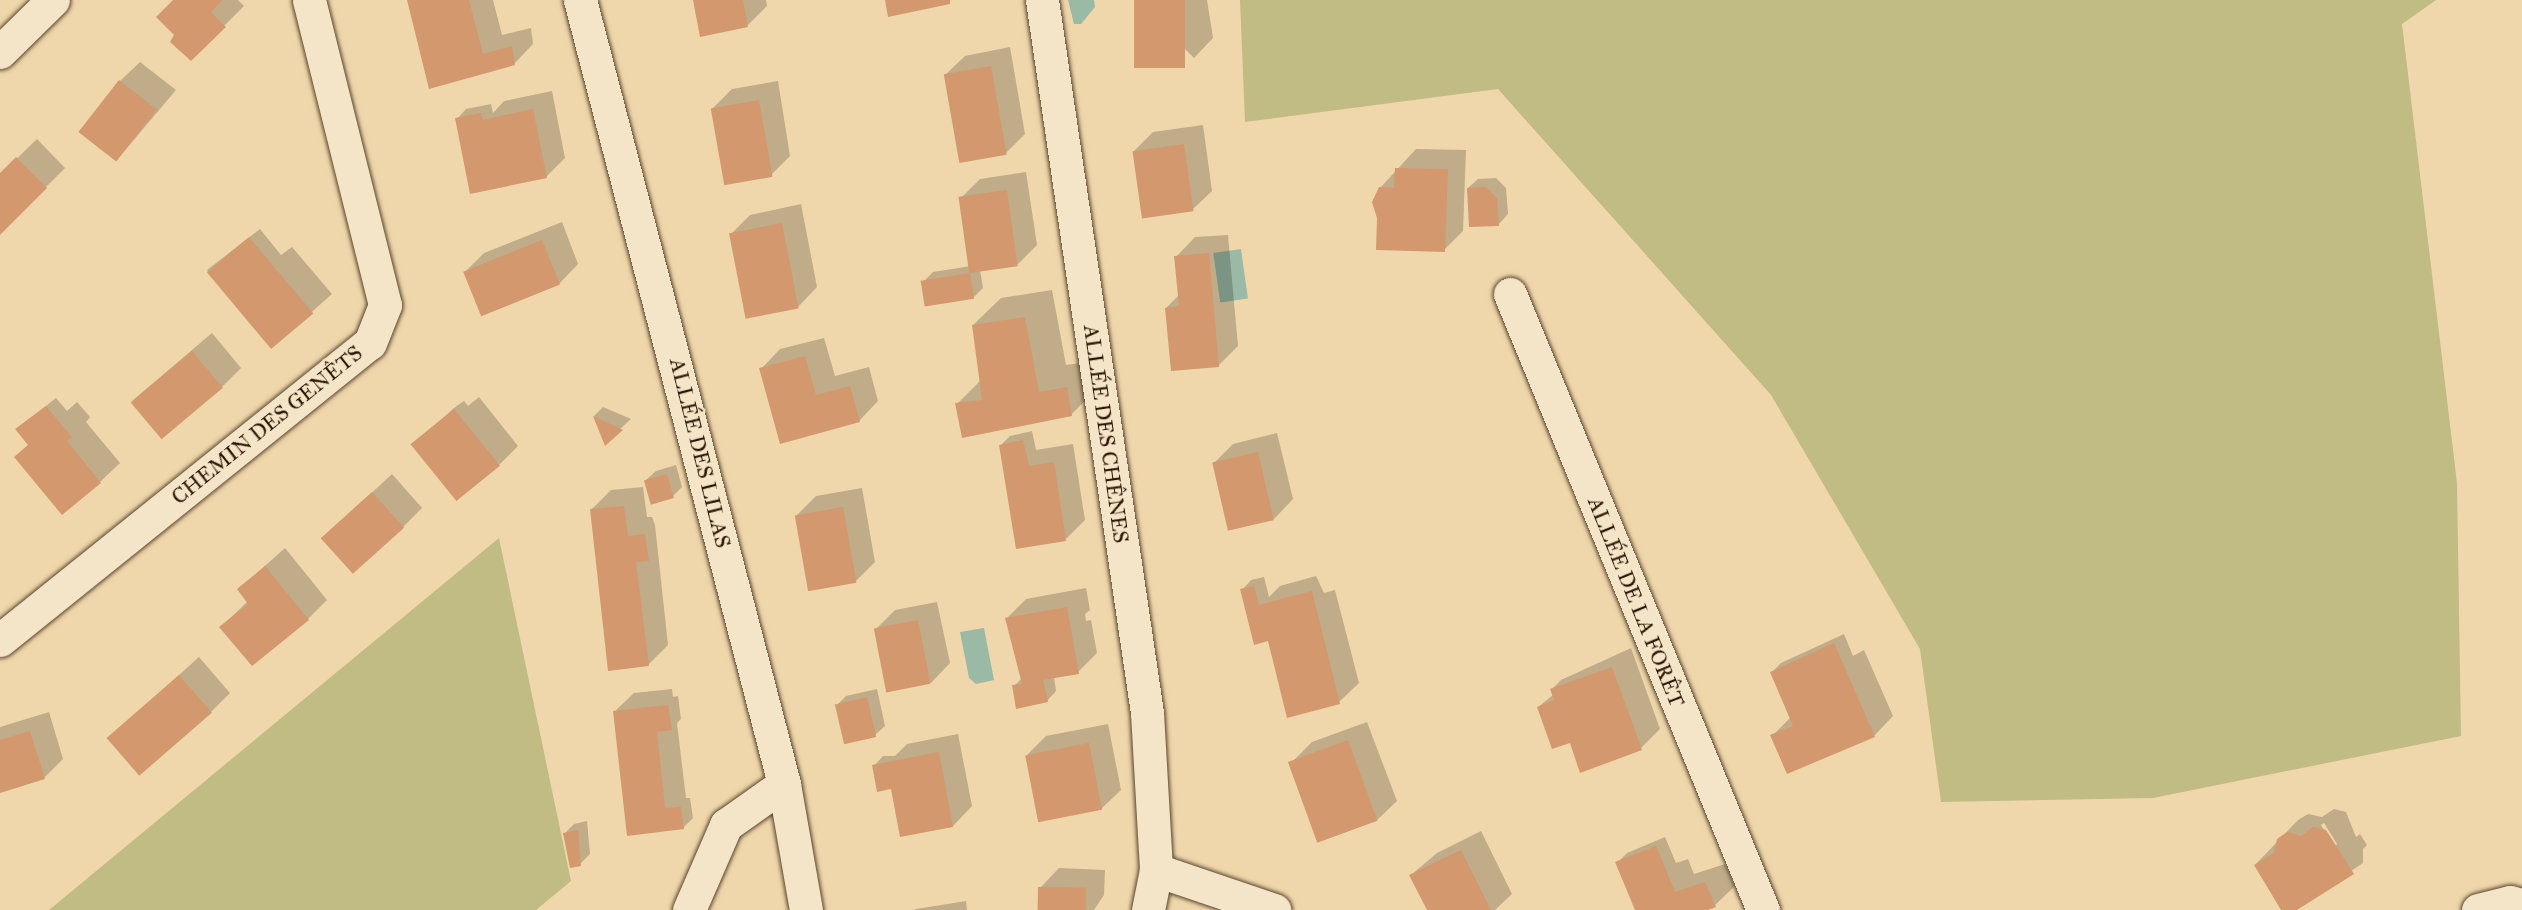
<!DOCTYPE html>
<meta charset="utf-8">
<style>
body{margin:0}
#map{position:relative;width:2522px;height:910px;overflow:hidden;background:#f0d7ab;font-family:"IM FELL Great Primer",serif}
div>[style]{position:absolute}
[style*='--x']{left:calc(var(--x)*1px);top:calc(var(--y)*1px);width:calc(var(--w)*1px);rotate:calc(var(--a)*1deg)}
.green>*{inset:0;background:#c0bc84}
.water>*{inset:0;background:#9bbaa6;transform-origin:0 0}
.shadow>*{inset:0;background:#0003}
.building>*{inset:0;background:#d3986d;transform-origin:0 0}
.roads{filter:drop-shadow(0 0 2px #59452d) drop-shadow(0 0 2px #59452d)}
.minor>*{height:33px;margin:-16.5px;padding:0 16.5px;transform-origin:16.5px;border-radius:16.5px;background:#f5e5c8}
span{translate:-50% -50%;white-space:nowrap;text-align:center;line-height:1.15;-webkit-text-stroke:5px #f5e5c8;paint-order:stroke}
.street-label{font-size:21px;color:#271403}
</style>
<div id="map">
<div class="green">
<i style="clip-path:polygon(1240px 0,2436px 0,2402px 24px,2457px 483px,2461px 736px,2153px 798px,1941px 802px,1920px 649px,1771px 395px,1498px 89px,1245px 122px)"></i>
<i style="clip-path:polygon(499px 538px,571px 881px,536px 910px,49px 910px)"></i>
</div>
<div class="water">
<i style="clip-path:polygon(1068px 0,1094px 0,1095px 7px,1081px 24px,1074px 24px)"></i>
<i style="left:1241px;top:249px;width:50px;height:28px;rotate:82deg"></i>
<i style="clip-path:polygon(984px 628px,994px 680px,976px 684px,969px 678px,960px 632px)"></i>
</div>
<div class="shadow">
<i style="clip-path:polygon(175px 0,238px 0,244px 6px,191px 59px,176px 35px)"></i>
<i style="clip-path:polygon(408px 0,493px 0,502px 35px,531px 28px,533px 44px,514px 64px,431px 87px)"></i>
<i style="clip-path:polygon(694px 0,766px 0,767px 6px,748px 25px)"></i>
<i style="clip-path:polygon(1136px 0,1207px 0,1213px 38px,1194px 58px)"></i>
<i style="clip-path:polygon(1010px 47px,1025px 134px,1005px 154px,945px 75px,965px 56px)"></i>
<i style="clip-path:polygon(140px 62px,176px 90px,116px 161px,120px 81px)"></i>
<i style="clip-path:polygon(778px 81px,790px 156px,771px 175px,713px 108px,732px 89px)"></i>
<i style="clip-path:polygon(552px 91px,565px 158px,546px 177px,457px 119px,466px 109px,491px 104px,493px 113px,504px 101px)"></i>
<i style="clip-path:polygon(1203px 125px,1212px 191px,1192px 210px,1134px 151px,1153px 132px)"></i>
<i style="clip-path:polygon(37px 139px,65px 168px,0 233px,0 175px)"></i>
<i style="clip-path:polygon(1416px 149px,1466px 150px,1463px 231px,1444px 250px,1380px 188px)"></i>
<i style="clip-path:polygon(1026px 172px,1037px 245px,1018px 264px,980px 270px,983px 288px,973px 298px,923px 282px,933px 272px,971px 266px,961px 198px,980px 179px)"></i>
<i style="clip-path:polygon(1496px 178px,1506px 188px,1508px 214px,1499px 224px,1468px 188px,1478px 179px)"></i>
<i style="clip-path:polygon(801px 204px,817px 287px,798px 307px,731px 234px,750px 215px)"></i>
<i style="clip-path:polygon(562px 222px,578px 264px,559px 284px,465px 272px,484px 253px)"></i>
<i style="clip-path:polygon(260px 229px,281px 255px,292px 247px,332px 294px,271px 348px,207px 270px)"></i>
<i style="clip-path:polygon(1228px 235px,1238px 346px,1218px 366px,1166px 308px,1179px 295px,1176px 257px,1195px 237px)"></i>
<i style="clip-path:polygon(1052px 290px,1066px 365px,1095px 361px,1098px 387px,1071px 415px,957px 404px,981px 380px,973px 325px,1001px 298px)"></i>
<i style="clip-path:polygon(212px 333px,241px 368px,222px 387px,132px 401px)"></i>
<i style="clip-path:polygon(824px 338px,835px 376px,869px 367px,878px 401px,859px 421px,761px 369px,780px 349px)"></i>
<i style="clip-path:polygon(479px 397px,518px 446px,499px 465px,413px 445px,454px 408px,464px 401px,468px 406px)"></i>
<i style="clip-path:polygon(56px 398px,67px 411px,77px 402px,90px 417px,86px 422px,120px 463px,100px 482px,16px 457px,29px 444px,17px 429px)"></i>
<i style="clip-path:polygon(603px 407px,631px 419px,605px 443px,594px 416px)"></i>
<i style="clip-path:polygon(1032px 431px,1036px 450px,1073px 444px,1085px 520px,1066px 539px,1000px 446px,1010px 436px)"></i>
<i style="clip-path:polygon(1277px 433px,1293px 499px,1274px 519px,1214px 463px,1233px 444px)"></i>
<i style="clip-path:polygon(676px 465px,682px 487px,673px 496px,646px 480px,656px 471px)"></i>
<i style="clip-path:polygon(392px 474px,422px 508px,403px 527px,323px 538px)"></i>
<i style="clip-path:polygon(643px 487px,647px 517px,652px 517px,655px 525px,668px 645px,648px 665px,591px 510px,611px 490px)"></i>
<i style="clip-path:polygon(862px 488px,875px 562px,855px 582px,796px 516px,816px 496px)"></i>
<i style="clip-path:polygon(285px 548px,327px 600px,308px 619px,221px 627px,248px 601px,239px 589px)"></i>
<i style="clip-path:polygon(1316px 576px,1324px 593px,1335px 590px,1359px 683px,1339px 702px,1269px 638px,1242px 590px,1251px 580px,1264px 577px,1269px 597px,1280px 586px)"></i>
<i style="clip-path:polygon(1086px 588px,1090px 610px,1085px 614px,1086px 621px,1091px 620px,1097px 653px,1078px 672px,1054px 677px,1056px 691px,1047px 701px,1014px 686px,1022px 678px,1007px 618px,1026px 599px)"></i>
<i style="clip-path:polygon(937px 602px,950px 663px,931px 683px,876px 629px,895px 610px)"></i>
<i style="clip-path:polygon(1844px 634px,1853px 656px,1864px 650px,1893px 716px,1874px 736px,1772px 736px,1791px 717px,1771px 673px,1781px 663px)"></i>
<i style="clip-path:polygon(1631px 648px,1660px 729px,1641px 748px,1570px 741px,1538px 707px,1553px 695px,1551px 690px,1561px 680px)"></i>
<i style="clip-path:polygon(199px 657px,230px 693px,211px 712px,109px 738px)"></i>
<i style="clip-path:polygon(672px 689px,673px 697px,678px 696px,681px 719px,677px 723px,686px 798px,690px 798px,693px 818px,683px 828px,628px 834px,614px 712px,634px 693px)"></i>
<i style="clip-path:polygon(877px 689px,885px 726px,875px 735px,836px 706px,846px 696px)"></i>
<i style="clip-path:polygon(49px 712px,63px 759px,44px 778px,0 791px,0 727px)"></i>
<i style="clip-path:polygon(1367px 722px,1397px 801px,1377px 820px,1292px 762px,1312px 742px)"></i>
<i style="clip-path:polygon(1108px 724px,1121px 790px,1101px 809px,1027px 755px,1046px 736px)"></i>
<i style="clip-path:polygon(958px 734px,972px 806px,953px 826px,892px 788px,874px 766px,883px 756px,895px 756px,907px 744px)"></i>
<i style="clip-path:polygon(evenodd,2334px 809px,2346px 812px,2356px 837px,2360px 834px,2367px 845px,2363px 849px,2363px 863px,2294px 910px,2282px 910px,2255px 865px,2298px 820px,2308px 814px,2322px 817px,2334px 809px,2324px 823px,2337px 844px,2335px 847px,2321px 825px,2324px 823px)"></i>
<i style="clip-path:polygon(587px 821px,590px 854px,580px 864px,565px 833px,574px 824px)"></i>
<i style="clip-path:polygon(1481px 831px,1512px 894px,1495px 910px,1429px 910px,1411px 875px,1437px 853px)"></i>
<i style="clip-path:polygon(1665px 837px,1676px 863px,1688px 859px,1694px 874px,1725px 864px,1735px 886px,1715px 905px,1704px 910px,1647px 910px,1617px 863px,1627px 853px)"></i>
<i style="clip-path:polygon(1059px 868px,1105px 870px,1104px 895px,1094px 910px,1039px 910px,1040px 888px)"></i>
<i style="clip-path:polygon(966px 901px,967px 910px,914px 910px,916px 909px)"></i>
</div>
<div class="building">
<i style="clip-path:polygon(173px 0,223px 0,211px 12px,226px 27px,191px 61px,170px 42px,174px 35px,156px 17px)"></i>
<i style="clip-path:polygon(407px 0,469px 0,483px 54px,512px 46px,515px 65px,429px 89px)"></i>
<i style="clip-path:polygon(693px 0,743px 0,748px 27px,700px 37px)"></i>
<i style="clip-path:polygon(885px 0,950px 0,950px 4px,888px 17px)"></i>
<i style="left:1134px;top:0;width:51px;height:68px"></i>
<i style="left:991px;top:66px;width:90px;height:48px;rotate:80deg"></i>
<i style="left:119px;top:80px;width:48px;height:66px;rotate:38deg"></i>
<i style="left:759px;top:100px;width:78px;height:49px;rotate:80deg"></i>
<i style="clip-path:polygon(533px 109px,547px 178px,470px 194px,455px 118px,481px 113px,483px 120px)"></i>
<i style="left:1184px;top:144px;width:68px;height:52px;rotate:82deg"></i>
<i style="clip-path:polygon(16px 157px,47px 188px,0 235px,0 173px)"></i>
<i style="clip-path:polygon(1395px 168px,1448px 169px,1445px 252px,1376px 250px,1377px 218px,1372px 202px,1379px 187px,1394px 188px)"></i>
<i style="clip-path:polygon(1486px 187px,1497px 198px,1499px 226px,1469px 227px,1467px 188px)"></i>
<i style="left:1007px;top:190px;width:77px;height:49px;rotate:82deg"></i>
<i style="left:782px;top:223px;width:87px;height:54px;rotate:79deg"></i>
<i style="left:249px;top:237px;width:100px;height:55px;rotate:50deg"></i>
<i style="left:542px;top:240px;width:48px;height:85px;rotate:68deg"></i>
<i style="clip-path:polygon(1209px 253px,1219px 367px,1171px 371px,1165px 308px,1179px 306px,1174px 256px)"></i>
<i style="left:970px;top:273px;width:26px;height:50px;rotate:81deg"></i>
<i style="clip-path:polygon(1025px 317px,1039px 392px,1067px 387px,1072px 416px,962px 438px,955px 403px,982px 400px,972px 325px)"></i>
<i style="left:192px;top:351px;width:48px;height:80px;rotate:50deg"></i>
<i style="clip-path:polygon(805px 356px,816px 395px,850px 386px,860px 422px,780px 444px,759px 368px)"></i>
<i style="clip-path:polygon(46px 406px,72px 437px,67px 441px,101px 483px,62px 515px,14px 457px,28px 445px,15px 429px)"></i>
<i style="left:454px;top:409px;width:73px;height:56px;rotate:51deg"></i>
<i style="clip-path:polygon(593px 416px,623px 430px,605px 446px)"></i>
<i style="clip-path:polygon(1023px 440px,1029px 466px,1054px 462px,1066px 541px,1016px 549px,999px 445px)"></i>
<i style="left:1258px;top:452px;width:70px;height:47px;rotate:77deg"></i>
<i style="left:667px;top:474px;width:25px;height:24px;rotate:74deg"></i>
<i style="left:372px;top:492px;width:48px;height:69px;rotate:48deg"></i>
<i style="clip-path:polygon(624px 506px,628px 536px,645px 534px,649px 561px,636px 562px,649px 666px,608px 671px,590px 509px)"></i>
<i style="left:843px;top:507px;width:77px;height:49px;rotate:80deg"></i>
<i style="clip-path:polygon(265px 566px,309px 620px,252px 666px,219px 627px,248px 604px,237px 589px)"></i>
<i style="clip-path:polygon(1254px 586px,1259px 605px,1312px 591px,1340px 704px,1287px 718px,1268px 641px,1254px 645px,1240px 589px)"></i>
<i style="clip-path:polygon(1067px 607px,1079px 674px,1043px 680px,1048px 702px,1016px 709px,1012px 685px,1022px 684px,1005px 618px)"></i>
<i style="left:918px;top:620px;width:65px;height:45px;rotate:79deg"></i>
<i style="clip-path:polygon(1834px 643px,1875px 737px,1787px 774px,1770px 735px,1793px 726px,1770px 672px)"></i>
<i style="clip-path:polygon(1612px 667px,1642px 750px,1580px 773px,1570px 743px,1552px 749px,1537px 707px,1554px 700px,1550px 689px)"></i>
<i style="left:179px;top:675px;width:50px;height:96px;rotate:49deg"></i>
<i style="left:867px;top:697px;width:41px;height:33px;rotate:77deg"></i>
<i style="clip-path:polygon(668px 705px,672px 730px,657px 732px,665px 808px,681px 807px,684px 829px,627px 836px,613px 711px)"></i>
<i style="clip-path:polygon(30px 731px,45px 779px,0 793px,0 740px)"></i>
<i style="left:1348px;top:740px;width:86px;height:64px;rotate:70deg"></i>
<i style="left:1089px;top:743px;width:68px;height:65px;rotate:79deg"></i>
<i style="clip-path:polygon(939px 752px,953px 827px,900px 837px,891px 789px,877px 792px,872px 765px)"></i>
<i style="clip-path:polygon(2313px 827px,2326px 830px,2354px 874px,2297px 910px,2281px 910px,2254px 865px,2274px 853px,2277px 839px,2287px 832px,2301px 836px)"></i>
<i style="clip-path:polygon(578px 830px,581px 866px,570px 868px,563px 833px)"></i>
<i style="clip-path:polygon(1656px 846px,1675px 892px,1705px 882px,1716px 907px,1708px 910px,1635px 910px,1615px 862px)"></i>
<i style="clip-path:polygon(1461px 850px,1491px 910px,1427px 910px,1409px 875px)"></i>
<i style="left:1038px;top:887px;width:48px;height:23px;rotate:1deg"></i>
</div>
<div class="roads">
<div class="minor">
<i style="--x:580;--y:0;--w:810;--a:75.41"></i>
<i style="--x:784;--y:784;--w:128;--a:80.1"></i>
<i style="--x:1042;--y:0;--w:721;--a:81.62"></i>
<i style="--x:1147;--y:713;--w:157;--a:86.7"></i>
<i style="--x:1156;--y:870;--w:41;--a:101.3"></i>
<i style="--x:0;--y:52;--w:74;--a:-44.5"></i>
<i style="--x:1510;--y:294;--w:666;--a:67.67"></i>
<i style="--x:0;--y:640;--w:474;--a:-38.8"></i>
<i style="--x:370;--y:343;--w:41;--a:-68.5"></i>
<i style="--x:385;--y:305;--w:314;--a:-104"></i>
<i style="--x:1156;--y:870;--w:125;--a:18.7"></i>
<i style="--x:689;--y:910;--w:93;--a:-66.5"></i>
<i style="--x:726;--y:825;--w:71;--a:-35.3"></i>
<i style="--x:2478;--y:910;--w:33;--a:-14"></i>
<i style="--x:2510;--y:902;--w:12;--a:14"></i>
</div>
</div>
<div class="street-label">
<span style="left:267px;top:425px;rotate:-39deg">CHEMIN DES GENÊTS</span>
<span style="left:1106px;top:434px;rotate:82deg">ALLÉE DES CHÊNES</span>
<span style="left:700px;top:453px;rotate:76deg">ALLÉE DES LILAS</span>
<span style="left:1636px;top:602px;rotate:68deg">ALLÉE DE LA FORÊT</span>
</div>
</div>
